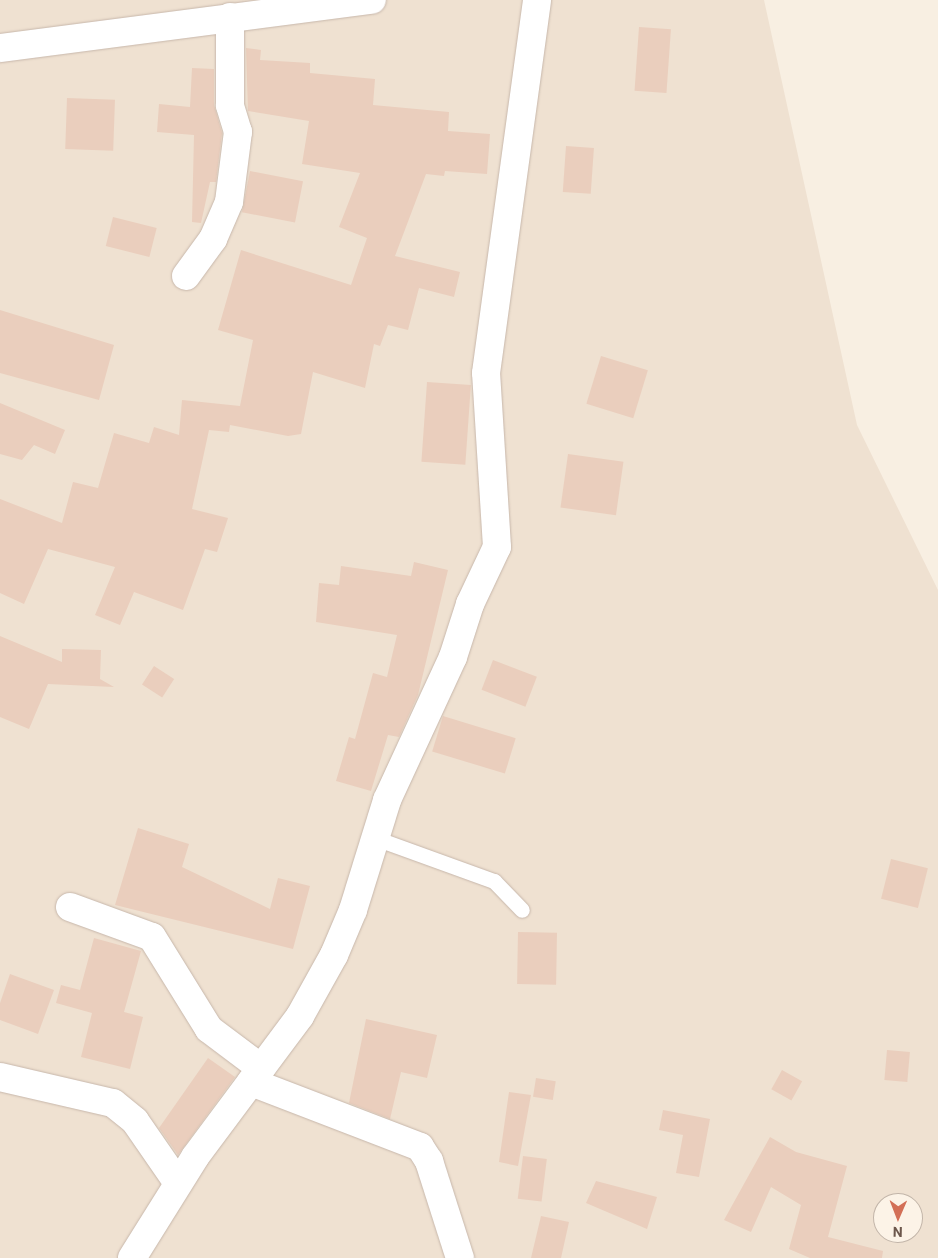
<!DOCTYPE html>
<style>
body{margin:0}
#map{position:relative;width:938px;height:1258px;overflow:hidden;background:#f8efe2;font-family:Roboto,sans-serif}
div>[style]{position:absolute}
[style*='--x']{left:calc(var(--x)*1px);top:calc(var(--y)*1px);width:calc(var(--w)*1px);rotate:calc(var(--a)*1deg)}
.residential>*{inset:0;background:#efe1d1}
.building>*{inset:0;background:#eacebd;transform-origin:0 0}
.roads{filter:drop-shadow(0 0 1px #c7b7ab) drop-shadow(0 0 1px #c7b7ab)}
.service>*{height:15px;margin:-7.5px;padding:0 7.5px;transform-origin:7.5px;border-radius:7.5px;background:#fff}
.minor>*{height:28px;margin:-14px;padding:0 14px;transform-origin:14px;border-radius:14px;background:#fff}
.tertiary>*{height:28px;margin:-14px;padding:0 14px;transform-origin:14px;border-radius:14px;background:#fff}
span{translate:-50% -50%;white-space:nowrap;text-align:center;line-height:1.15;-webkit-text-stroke:5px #fcf3e7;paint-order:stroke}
.north{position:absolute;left:873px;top:1193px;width:50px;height:50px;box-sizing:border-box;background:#fcf3e7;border:1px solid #c2b5a9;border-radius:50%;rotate:181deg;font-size:14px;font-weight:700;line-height:20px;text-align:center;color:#6c574c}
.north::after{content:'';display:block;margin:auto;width:18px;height:22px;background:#d36f56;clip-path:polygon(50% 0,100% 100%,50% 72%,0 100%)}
</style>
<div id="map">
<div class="residential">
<i style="clip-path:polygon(evenodd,0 0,764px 0,857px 425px,938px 590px,938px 1258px,0 1258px,0 0,883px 1203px,913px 1203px,913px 1233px,883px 1233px,883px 1203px)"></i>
</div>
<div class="building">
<i style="left:639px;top:27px;width:32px;height:64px;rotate:4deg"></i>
<i style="clip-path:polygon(246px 48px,261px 50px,260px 60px,310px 63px,310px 73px,375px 79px,373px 105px,449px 112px,448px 131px,490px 134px,487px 174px,445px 171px,444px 176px,426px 174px,395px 256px,460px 272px,454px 297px,419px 288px,408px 330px,388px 325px,380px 346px,374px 344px,365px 388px,313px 372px,301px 434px,288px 436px,230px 425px,229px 432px,209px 430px,192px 509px,228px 518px,217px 552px,205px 549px,183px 610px,134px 592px,120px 625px,95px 615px,115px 567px,48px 549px,24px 604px,0 593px,0 499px,62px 523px,73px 482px,98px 488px,114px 433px,149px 443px,154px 427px,179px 435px,182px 400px,240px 406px,253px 340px,218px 330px,241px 250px,351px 285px,367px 238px,339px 227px,360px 173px,302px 164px,309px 121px,248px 111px)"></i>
<i style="clip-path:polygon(192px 68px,214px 69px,214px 105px,222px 133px,216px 182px,210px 182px,201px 223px,192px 222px,194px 135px,157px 132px,159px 104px,190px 107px)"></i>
<i style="left:67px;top:98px;width:48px;height:51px;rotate:2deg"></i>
<i style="left:566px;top:146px;width:28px;height:46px;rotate:4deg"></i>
<i style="left:250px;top:171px;width:54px;height:42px;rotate:11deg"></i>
<i style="left:113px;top:217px;width:45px;height:30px;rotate:14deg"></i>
<i style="clip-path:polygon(0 310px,114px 345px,99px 400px,0 373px)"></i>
<i style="left:601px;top:356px;width:49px;height:50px;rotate:17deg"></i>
<i style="left:427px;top:382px;width:44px;height:80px;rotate:4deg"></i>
<i style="clip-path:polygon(0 403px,65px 430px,55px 454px,34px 445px,22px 460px,0 454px)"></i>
<i style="left:568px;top:454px;width:56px;height:54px;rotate:8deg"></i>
<i style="clip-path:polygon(414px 562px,448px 570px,418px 695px,399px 737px,388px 735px,371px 791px,336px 781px,349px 737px,355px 739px,373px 673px,387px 677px,397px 635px,316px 622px,319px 583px,339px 585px,341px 566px,411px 576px)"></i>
<i style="clip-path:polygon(0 636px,62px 662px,62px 649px,101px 650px,100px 679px,114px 687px,48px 684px,29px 729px,0 717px)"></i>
<i style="left:493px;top:660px;width:47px;height:32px;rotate:21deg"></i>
<i style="left:154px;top:666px;width:24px;height:22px;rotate:33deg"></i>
<i style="left:443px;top:716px;width:76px;height:37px;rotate:17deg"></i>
<i style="clip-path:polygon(138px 828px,189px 844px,182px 867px,270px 909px,278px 878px,310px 886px,293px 949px,115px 905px)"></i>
<i style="left:891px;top:859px;width:38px;height:41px;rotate:14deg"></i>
<i style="left:518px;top:932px;width:39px;height:52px;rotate:1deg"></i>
<i style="clip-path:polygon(94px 938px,141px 951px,124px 1012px,143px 1017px,130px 1069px,81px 1057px,92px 1013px,56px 1003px,61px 985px,80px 990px)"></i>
<i style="clip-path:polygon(10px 974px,54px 990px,38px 1034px,0 1020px,0 1003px)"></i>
<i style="clip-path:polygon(366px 1019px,437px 1035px,427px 1078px,401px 1072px,390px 1119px,349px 1103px)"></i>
<i style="left:887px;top:1050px;width:23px;height:30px;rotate:5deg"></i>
<i style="clip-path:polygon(208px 1058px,235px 1077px,178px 1155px,159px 1128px)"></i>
<i style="left:782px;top:1070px;width:23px;height:22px;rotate:29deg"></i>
<i style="left:536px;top:1078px;width:20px;height:19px;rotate:9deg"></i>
<i style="clip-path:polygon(509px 1092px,531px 1095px,518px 1166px,499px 1162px)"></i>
<i style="clip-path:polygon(663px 1110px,710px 1119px,699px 1177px,676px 1173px,683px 1135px,659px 1130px)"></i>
<i style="clip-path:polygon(770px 1137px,796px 1152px,847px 1166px,828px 1237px,883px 1251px,882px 1258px,810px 1258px,789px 1249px,801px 1205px,771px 1187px,751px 1232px,724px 1220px)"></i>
<i style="left:523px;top:1156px;width:24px;height:43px;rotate:7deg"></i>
<i style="clip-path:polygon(596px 1181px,657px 1197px,647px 1229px,586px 1203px)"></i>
<i style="clip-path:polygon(541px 1216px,569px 1222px,561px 1258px,531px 1258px)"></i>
</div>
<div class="roads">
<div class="service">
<i style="--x:375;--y:838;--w:127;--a:19.9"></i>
<i style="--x:494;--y:881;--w:40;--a:46"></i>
</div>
<div class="minor">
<i style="--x:186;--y:276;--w:46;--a:-53.9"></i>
<i style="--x:213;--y:239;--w:40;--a:-66.6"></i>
<i style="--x:229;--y:202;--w:71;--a:-82.7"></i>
<i style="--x:238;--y:132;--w:28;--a:-107"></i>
<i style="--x:230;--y:105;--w:88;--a:-90"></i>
<i style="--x:70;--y:907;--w:87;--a:20.1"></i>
<i style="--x:152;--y:937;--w:108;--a:58.2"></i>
<i style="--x:209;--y:1029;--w:65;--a:36.9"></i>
<i style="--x:0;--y:1077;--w:116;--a:13"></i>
<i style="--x:113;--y:1103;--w:28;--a:39"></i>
<i style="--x:135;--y:1121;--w:75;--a:55.3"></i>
<i style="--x:251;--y:1082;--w:181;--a:21"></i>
<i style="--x:420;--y:1147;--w:17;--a:57"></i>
<i style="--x:429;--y:1161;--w:102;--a:72.3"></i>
</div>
<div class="tertiary">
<i style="--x:0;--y:48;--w:375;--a:-7.4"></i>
<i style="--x:132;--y:1258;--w:119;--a:-58"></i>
<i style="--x:195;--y:1157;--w:176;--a:-53.3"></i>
<i style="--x:300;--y:1016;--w:70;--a:-60.9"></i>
<i style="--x:334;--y:955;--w:49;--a:-67.1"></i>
<i style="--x:353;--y:910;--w:115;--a:-72.8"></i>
<i style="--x:387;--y:800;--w:157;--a:-65.2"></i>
<i style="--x:453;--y:657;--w:56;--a:-72.2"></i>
<i style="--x:470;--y:604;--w:63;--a:-64.7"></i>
<i style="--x:497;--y:547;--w:174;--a:-93.6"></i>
<i style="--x:486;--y:373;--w:376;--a:-82.2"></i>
</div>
</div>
<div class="north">N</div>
</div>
